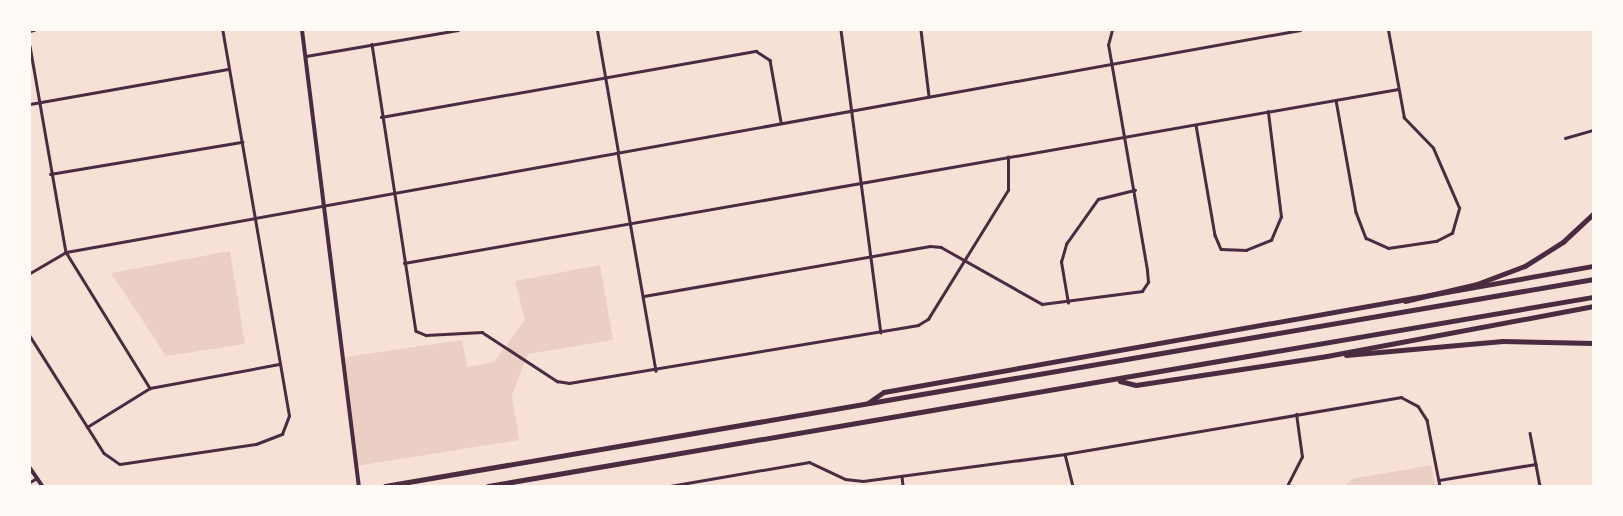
<!DOCTYPE html>
<style>
body{margin:0}
#map{position:relative;width:1623px;height:516px;overflow:hidden;background:#f7e1d7;font-family:Literata,serif}
div>[style]{position:absolute}
[style*='--x']{left:calc(var(--x)*1px);top:calc(var(--y)*1px);width:calc(var(--w)*1px);rotate:calc(var(--a)*1deg)}
.green>*{inset:0;background:#ebcfc5}
.minor>*{height:2.5px;margin:-1.25px;padding:0 1.25px;transform-origin:1.25px;border-radius:1.25px;background:#4a2c40}
.tertiary>*{height:3px;margin:-1.5px;padding:0 1.5px;transform-origin:1.5px;border-radius:1.5px;background:#4a2c40}
.secondary>*{height:4px;margin:-2px;padding:0 2px;transform-origin:2px;border-radius:2px;background:#4a2c40}
.motorway>*{height:4.5px;margin:-2.25px;padding:0 2.25px;transform-origin:2.25px;border-radius:2.25px;background:#4a2c40}
span{translate:-50% -50%;white-space:nowrap;text-align:center;line-height:1.15;-webkit-text-stroke:5px #fffaf5;paint-order:stroke}
.frame{position:absolute;inset:0;border:31px solid #fffaf5;pointer-events:none}
</style>
<div id="map">
<div class="green">
<i style="clip-path:polygon(230px 251px,245px 344px,166px 356px,111px 273px)"></i>
<i style="clip-path:polygon(600px 265px,613px 340px,528px 354px,512px 395px,519px 440px,356px 466px,345px 357px,462px 340px,467px 367px,494px 362px,525px 320px,515px 281px)"></i>
<i style="clip-path:polygon(1431px 465px,1435px 486px,1345px 486px,1352px 479px)"></i>
</div>
<div class="minor">
<i style="--x:841;--y:30;--w:305;--a:82.5"></i>
<i style="--x:921;--y:30;--w:66;--a:83.1"></i>
<i style="--x:30;--y:31;--w:4;--a:-14"></i>
<i style="--x:372;--y:44;--w:290;--a:81.3"></i>
<i style="--x:416;--y:331;--w:11;--a:22"></i>
<i style="--x:426;--y:335;--w:56;--a:-3.1"></i>
<i style="--x:482;--y:332;--w:90;--a:33.2"></i>
<i style="--x:557;--y:381;--w:12;--a:9"></i>
<i style="--x:569;--y:383;--w:354;--a:-9.4"></i>
<i style="--x:918;--y:325;--w:12;--a:-31"></i>
<i style="--x:928;--y:319;--w:152;--a:-58.2"></i>
<i style="--x:1008;--y:190;--w:33;--a:-90"></i>
<i style="--x:30;--y:46;--w:209;--a:80.1"></i>
<i style="--x:66;--y:252;--w:160;--a:58.3"></i>
<i style="--x:306;--y:56;--w:154;--a:-9.7"></i>
<i style="--x:1336;--y:100;--w:114;--a:79.9"></i>
<i style="--x:1356;--y:212;--w:28;--a:69"></i>
<i style="--x:1366;--y:238;--w:24;--a:24"></i>
<i style="--x:1388;--y:248;--w:49;--a:-8.3"></i>
<i style="--x:1436;--y:241;--w:18;--a:-27"></i>
<i style="--x:1452;--y:233;--w:26;--a:-74"></i>
<i style="--x:1459;--y:208;--w:65;--a:-113.4"></i>
<i style="--x:1433;--y:148;--w:42;--a:-134"></i>
<i style="--x:1404;--y:118;--w:89;--a:-100.3"></i>
<i style="--x:30;--y:104;--w:202;--a:-10"></i>
<i style="--x:381;--y:117;--w:381;--a:-10"></i>
<i style="--x:756;--y:51;--w:17;--a:33"></i>
<i style="--x:770;--y:60;--w:63;--a:79.9"></i>
<i style="--x:1196;--y:125;--w:112;--a:80.2"></i>
<i style="--x:1215;--y:235;--w:15;--a:67"></i>
<i style="--x:1221;--y:249;--w:25;--a:2"></i>
<i style="--x:1246;--y:250;--w:27;--a:-22"></i>
<i style="--x:1271;--y:240;--w:25;--a:-67"></i>
<i style="--x:1281;--y:217;--w:106;--a:-97.1"></i>
<i style="--x:1565;--y:138;--w:29;--a:-16"></i>
<i style="--x:618;--y:153;--w:221;--a:80.1"></i>
<i style="--x:50;--y:174;--w:195;--a:-9.5"></i>
<i style="--x:404;--y:263;--w:1009;--a:-9.93"></i>
<i style="--x:644;--y:296;--w:290;--a:-9.9"></i>
<i style="--x:930;--y:246;--w:11;--a:5"></i>
<i style="--x:941;--y:247;--w:116;--a:29.4"></i>
<i style="--x:1042;--y:304;--w:101;--a:-7.4"></i>
<i style="--x:1142;--y:291;--w:11;--a:-56"></i>
<i style="--x:1148;--y:282;--w:12;--a:-95"></i>
<i style="--x:1147;--y:270;--w:228;--a:-99.8"></i>
<i style="--x:1108;--y:45;--w:16;--a:-75"></i>
<i style="--x:1068;--y:303;--w:42;--a:-99.7"></i>
<i style="--x:1061;--y:262;--w:19;--a:-74"></i>
<i style="--x:1066;--y:244;--w:55;--a:-54.6"></i>
<i style="--x:1098;--y:199;--w:38;--a:-14"></i>
<i style="--x:30;--y:336;--w:138;--a:57.7"></i>
<i style="--x:104;--y:453;--w:19;--a:35"></i>
<i style="--x:120;--y:464;--w:137;--a:-8.4"></i>
<i style="--x:256;--y:444;--w:28;--a:-21"></i>
<i style="--x:282;--y:434;--w:19;--a:-69"></i>
<i style="--x:289;--y:416;--w:392;--a:-99.8"></i>
<i style="--x:87;--y:427;--w:74;--a:-31.8"></i>
<i style="--x:150;--y:388;--w:132;--a:-10.5"></i>
<i style="--x:1530;--y:433;--w:54;--a:79.3"></i>
<i style="--x:1065;--y:454;--w:33;--a:76"></i>
<i style="--x:902;--y:476;--w:10;--a:84"></i>
<i style="--x:1439;--y:480;--w:98;--a:-9.4"></i>
<i style="--x:30;--y:482;--w:8;--a:-30"></i>
<i style="--x:670;--y:486;--w:141;--a:-9.8"></i>
<i style="--x:809;--y:462;--w:40;--a:25"></i>
<i style="--x:845;--y:479;--w:18;--a:6"></i>
<i style="--x:863;--y:481;--w:204;--a:-7.6"></i>
<i style="--x:1065;--y:454;--w:341;--a:-9.6"></i>
<i style="--x:1401;--y:397;--w:19;--a:28"></i>
<i style="--x:1418;--y:406;--w:17;--a:57"></i>
<i style="--x:1427;--y:420;--w:67;--a:78.9"></i>
<i style="--x:1287;--y:486;--w:33;--a:-63"></i>
<i style="--x:1302;--y:457;--w:43;--a:-97.9"></i>
</div>
<div class="tertiary">
<i style="--x:597;--y:30;--w:123;--a:80.2"></i>
<i style="--x:30;--y:273;--w:42;--a:-30.3"></i>
<i style="--x:66;--y:252;--w:1254;--a:-10.2"></i>
</div>
<div class="secondary">
<i style="--x:302;--y:30;--w:460;--a:82.9"></i>
<i style="--x:30;--y:468;--w:22;--a:56"></i>
</div>
<div class="motorway">
<i style="--x:1405;--y:301;--w:74;--a:-13.3"></i>
<i style="--x:1477;--y:284;--w:51;--a:-20.6"></i>
<i style="--x:1525;--y:266;--w:45;--a:-32.3"></i>
<i style="--x:1563;--y:242;--w:41;--a:-43"></i>
<i style="--x:1346;--y:355;--w:157;--a:-5.1"></i>
<i style="--x:1502;--y:341;--w:91;--a:1.3"></i>
<i style="--x:1120;--y:381;--w:16;--a:14"></i>
<i style="--x:1136;--y:385;--w:193;--a:-8.6"></i>
<i style="--x:1327;--y:356;--w:271;--a:-10.6"></i>
<i style="--x:868;--y:403;--w:19;--a:-35"></i>
<i style="--x:884;--y:392;--w:720;--a:-10.08"></i>
<i style="--x:385;--y:486;--w:1226;--a:-9.72"></i>
<i style="--x:488;--y:486;--w:1121;--a:-9.71"></i>
</div>
<div class="frame"></div>
</div>
